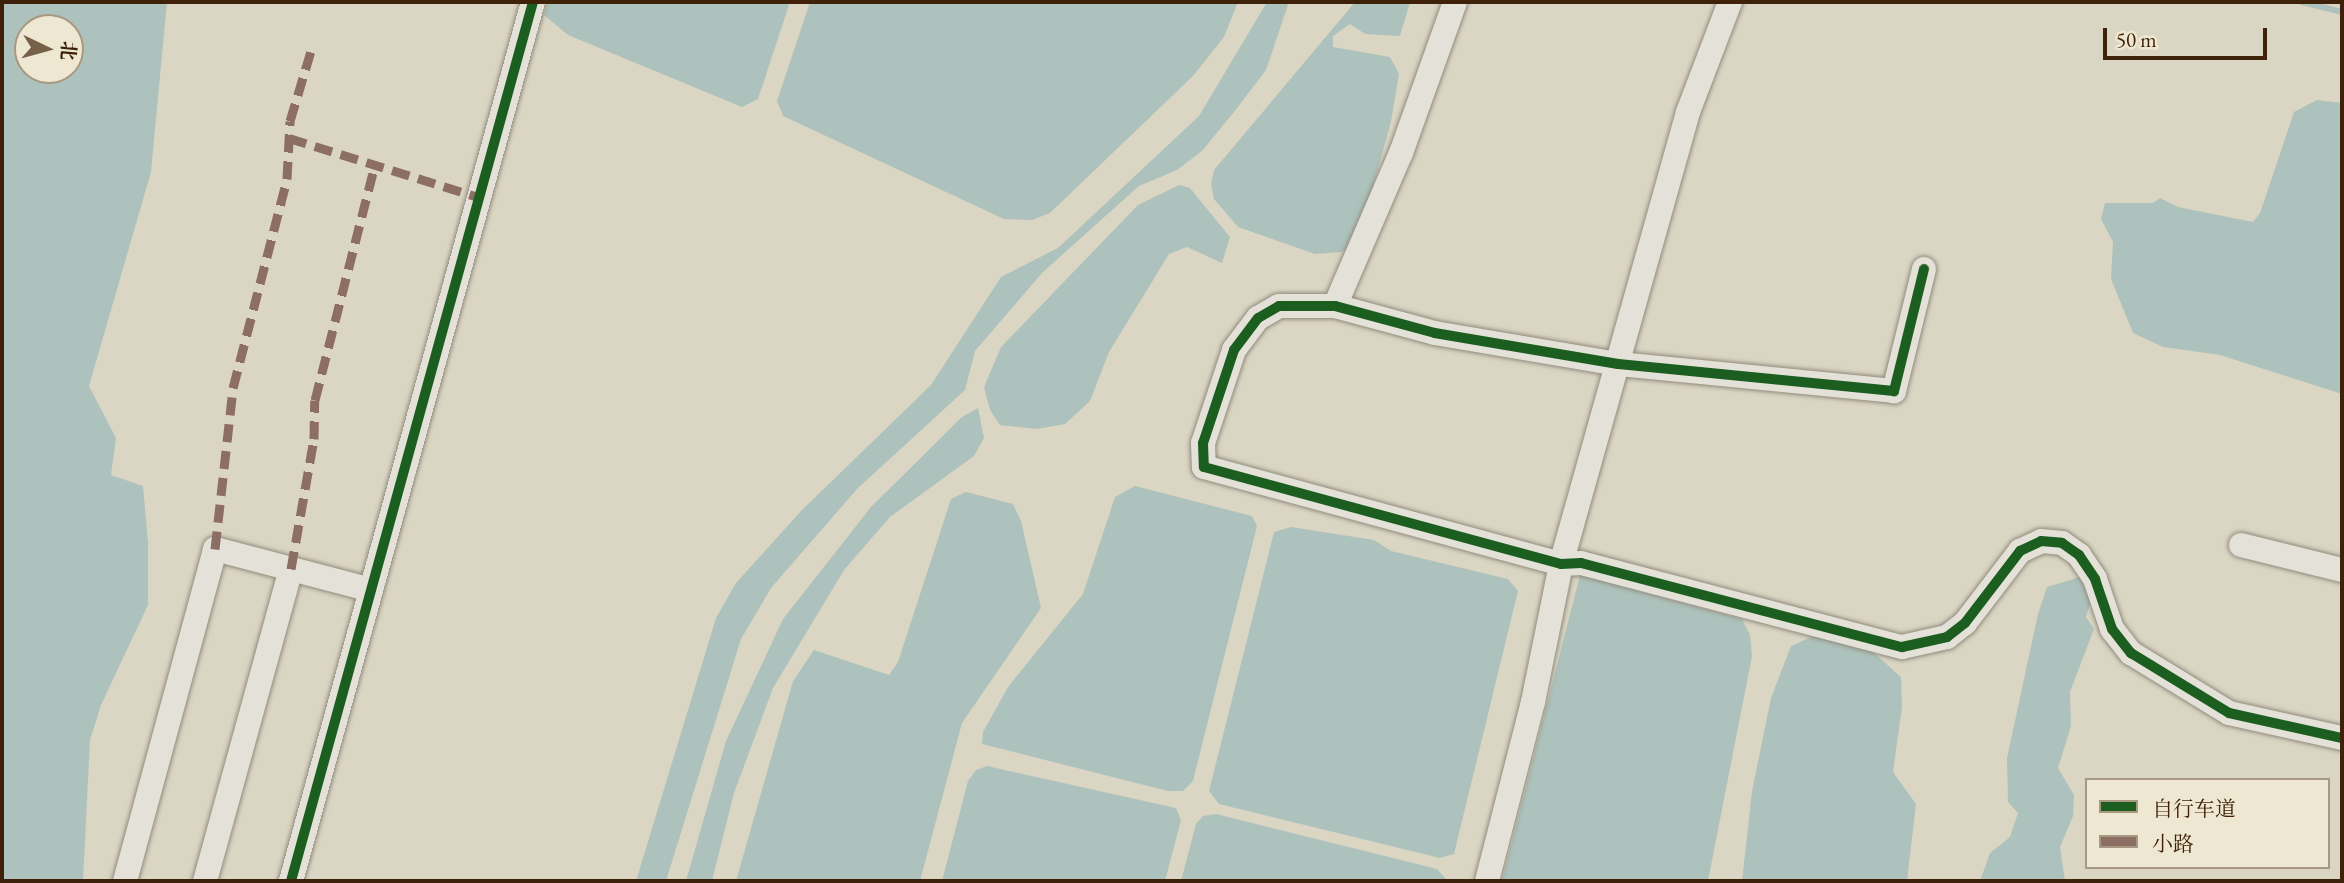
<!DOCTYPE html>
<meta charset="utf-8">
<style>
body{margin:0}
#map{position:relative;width:2344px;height:883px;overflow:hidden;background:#dbd6c4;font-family:"EB Garamond","Noto Serif SC",serif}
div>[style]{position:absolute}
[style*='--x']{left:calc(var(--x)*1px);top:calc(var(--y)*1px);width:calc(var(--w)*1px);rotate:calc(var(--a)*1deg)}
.water>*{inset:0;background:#adc2bc}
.stream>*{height:6px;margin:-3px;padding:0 3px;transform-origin:3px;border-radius:3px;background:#adc2bc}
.roads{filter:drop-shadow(0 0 2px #928b7e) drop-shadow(0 0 2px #928b7e)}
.street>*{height:24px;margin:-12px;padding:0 12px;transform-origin:12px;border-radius:12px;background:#e4e1d8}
.quiet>*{height:9px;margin-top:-4.5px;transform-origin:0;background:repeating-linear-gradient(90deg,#8d6e63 0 18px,transparent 0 27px)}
.cycleway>*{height:10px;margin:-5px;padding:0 5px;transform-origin:5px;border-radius:5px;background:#1b5e20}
span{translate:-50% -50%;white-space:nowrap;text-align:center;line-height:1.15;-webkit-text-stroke:5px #eee8d2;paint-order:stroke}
.frame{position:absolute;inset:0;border:4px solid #3f2008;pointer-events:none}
.legend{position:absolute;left:2085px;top:778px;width:245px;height:91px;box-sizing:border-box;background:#eee8d2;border:2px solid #a89881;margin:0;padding:9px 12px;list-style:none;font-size:21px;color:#3f2008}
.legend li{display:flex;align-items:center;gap:14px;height:35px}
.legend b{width:35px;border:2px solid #a89881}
.north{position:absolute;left:14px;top:14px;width:70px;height:70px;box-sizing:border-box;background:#eee8d2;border:2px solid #a89881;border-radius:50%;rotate:95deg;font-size:19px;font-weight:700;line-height:28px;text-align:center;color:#3f2008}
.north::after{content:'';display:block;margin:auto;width:24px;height:32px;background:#76604a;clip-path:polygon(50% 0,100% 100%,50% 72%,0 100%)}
.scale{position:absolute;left:2103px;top:28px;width:164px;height:32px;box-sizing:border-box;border:4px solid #3f2008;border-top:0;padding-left:9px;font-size:21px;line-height:24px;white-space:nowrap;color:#3f2008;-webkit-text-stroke:5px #eee8d2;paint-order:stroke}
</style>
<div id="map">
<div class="water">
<i style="clip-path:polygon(evenodd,2px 2px,167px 2px,151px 172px,89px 386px,116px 438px,111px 475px,143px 486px,148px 542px,148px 605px,101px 705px,90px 740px,83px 881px,2px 881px,2px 2px,28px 28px,70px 28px,70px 70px,28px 70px,28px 28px)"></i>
<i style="clip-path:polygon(548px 2px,790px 2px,758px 99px,742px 107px,568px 35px,544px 15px)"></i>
<i style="clip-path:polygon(810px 2px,1238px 2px,1224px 37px,1193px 76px,1050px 213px,1032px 220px,1004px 219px,783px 116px,777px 101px)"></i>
<i style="clip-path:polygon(1267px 2px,1289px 2px,1266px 70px,1234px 112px,1202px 151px,1177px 170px,1139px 186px,1043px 272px,975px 351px,965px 390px,857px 489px,771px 588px,741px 639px,666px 881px,636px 881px,716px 618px,736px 583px,802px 510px,931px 385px,1001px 277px,1058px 248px,1199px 116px)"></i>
<i style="clip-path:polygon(1355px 2px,1410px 2px,1400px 36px,1365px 34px,1350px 24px,1333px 36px,1333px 47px,1390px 57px,1399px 74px,1391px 122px,1360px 233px,1353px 246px,1342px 252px,1315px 254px,1238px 227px,1214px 199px,1211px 184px,1214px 170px)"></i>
<i style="clip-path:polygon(2317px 100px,2342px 103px,2342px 394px,2220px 355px,2163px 347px,2133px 333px,2111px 279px,2113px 242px,2101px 219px,2105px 203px,2153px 203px,2160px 198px,2178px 207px,2253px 222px,2260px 213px,2294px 112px)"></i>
<i style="clip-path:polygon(1179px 185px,1190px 188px,1230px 237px,1222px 263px,1187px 247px,1169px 254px,1109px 352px,1090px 401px,1065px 424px,1037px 429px,1000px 425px,990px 410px,984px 387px,1001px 347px,1138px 205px)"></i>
<i style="clip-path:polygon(978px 408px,984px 438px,974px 456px,890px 517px,844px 570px,773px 688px,734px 793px,712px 881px,686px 881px,726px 741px,783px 619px,871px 507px,962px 417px)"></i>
<i style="clip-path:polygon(1135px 486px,1252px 516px,1257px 526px,1193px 781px,1183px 791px,1168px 791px,982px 744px,983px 732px,1008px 687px,1083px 594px,1115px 497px)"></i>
<i style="clip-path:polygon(966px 492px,1013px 504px,1021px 521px,1041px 608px,962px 723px,920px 881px,736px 881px,793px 681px,814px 650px,889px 675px,898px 662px,951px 499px)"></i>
<i style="clip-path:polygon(1291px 527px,1374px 540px,1391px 551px,1508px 579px,1518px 591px,1454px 854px,1440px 858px,1219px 804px,1209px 791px,1274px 532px)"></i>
<i style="clip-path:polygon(1580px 575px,1742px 619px,1750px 635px,1752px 656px,1708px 881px,1502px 881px)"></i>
<i style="clip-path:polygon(2080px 577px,2091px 601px,2086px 617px,2094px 629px,2070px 692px,2071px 726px,2058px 768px,2074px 795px,2073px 816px,2060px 847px,2065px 881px,1980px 881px,1990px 853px,2010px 837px,2018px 813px,2008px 802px,2007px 758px,2038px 614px,2047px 587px)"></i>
<i style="clip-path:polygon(1816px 635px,1842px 638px,1873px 652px,1901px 677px,1902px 707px,1893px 772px,1916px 804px,1907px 881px,1742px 881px,1752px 791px,1771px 698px,1791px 646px)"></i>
<i style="clip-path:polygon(987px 766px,1176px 808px,1181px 820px,1165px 881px,942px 881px,968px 781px,976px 770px)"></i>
<i style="clip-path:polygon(1216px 814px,1437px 869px,1448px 881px,1181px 881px,1196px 824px,1203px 816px)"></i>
</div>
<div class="stream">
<i style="--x:2302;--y:2;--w:41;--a:14"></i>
</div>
<div class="roads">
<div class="street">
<i style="--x:1924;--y:269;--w:126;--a:103.8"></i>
<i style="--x:1894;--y:391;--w:277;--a:-174.4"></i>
<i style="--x:1618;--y:364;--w:186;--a:-170.4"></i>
<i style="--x:1435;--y:333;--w:104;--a:-164.9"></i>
<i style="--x:1335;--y:306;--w:56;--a:180"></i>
<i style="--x:1279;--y:306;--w:24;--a:150"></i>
<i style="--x:1258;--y:318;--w:40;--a:127"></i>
<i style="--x:1234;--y:350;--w:98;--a:108.4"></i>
<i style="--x:1203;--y:443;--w:24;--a:88"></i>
<i style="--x:1204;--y:467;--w:370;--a:15.2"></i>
<i style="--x:1561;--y:564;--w:20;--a:-3"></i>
<i style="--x:1581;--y:563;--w:332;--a:14.7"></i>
<i style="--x:1902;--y:647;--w:46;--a:-12.5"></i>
<i style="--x:1947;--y:637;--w:23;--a:-38"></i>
<i style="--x:1965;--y:623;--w:91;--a:-52.6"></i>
<i style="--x:2020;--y:551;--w:23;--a:-25"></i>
<i style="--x:2041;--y:541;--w:21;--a:5"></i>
<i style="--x:2062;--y:543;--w:21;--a:35"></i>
<i style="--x:2079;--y:555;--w:29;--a:56"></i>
<i style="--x:2095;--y:579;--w:53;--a:71.2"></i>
<i style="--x:2112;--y:629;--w:31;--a:52"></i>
<i style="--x:2131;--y:653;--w:115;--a:31.5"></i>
<i style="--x:2229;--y:713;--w:116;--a:12.5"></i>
<i style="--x:1335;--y:306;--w:167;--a:-66.7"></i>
<i style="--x:1401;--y:153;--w:160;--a:-70.3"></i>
<i style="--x:2241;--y:545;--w:104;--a:13.9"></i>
<i style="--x:125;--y:881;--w:344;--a:-74.8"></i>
<i style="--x:215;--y:549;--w:161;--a:14.7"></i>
<i style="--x:205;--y:881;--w:324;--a:-74.6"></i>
<i style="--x:291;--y:881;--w:912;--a:-74.61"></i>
<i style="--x:1487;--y:881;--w:185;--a:-75.6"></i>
<i style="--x:1533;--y:702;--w:141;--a:-78.5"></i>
<i style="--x:1561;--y:564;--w:470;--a:-74.3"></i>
<i style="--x:1688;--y:112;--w:118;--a:-69.1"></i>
</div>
</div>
<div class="quiet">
<i style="--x:289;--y:138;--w:199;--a:17.3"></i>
<i style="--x:215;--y:549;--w:162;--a:-83.6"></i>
<i style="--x:233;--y:388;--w:216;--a:-75.5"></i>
<i style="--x:287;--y:179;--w:58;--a:-87"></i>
<i style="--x:290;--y:121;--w:73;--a:-73.3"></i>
<i style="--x:291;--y:569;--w:132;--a:-80"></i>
<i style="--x:314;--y:439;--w:39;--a:-89"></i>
<i style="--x:315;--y:400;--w:243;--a:-75.7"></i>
</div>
<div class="cycleway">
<i style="--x:1924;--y:269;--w:126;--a:103.8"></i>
<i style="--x:1894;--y:391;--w:277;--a:-174.4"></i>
<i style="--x:1618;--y:364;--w:186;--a:-170.4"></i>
<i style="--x:1435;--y:333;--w:104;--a:-164.9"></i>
<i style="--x:1335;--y:306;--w:56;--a:180"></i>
<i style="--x:1279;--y:306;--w:24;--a:150"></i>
<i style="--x:1258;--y:318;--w:40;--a:127"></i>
<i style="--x:1234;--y:350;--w:98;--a:108.4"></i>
<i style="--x:1203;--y:443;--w:24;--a:88"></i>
<i style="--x:1204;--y:467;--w:370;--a:15.2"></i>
<i style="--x:1561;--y:564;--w:20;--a:-3"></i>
<i style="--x:1581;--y:563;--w:332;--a:14.7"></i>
<i style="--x:1902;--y:647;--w:46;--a:-12.5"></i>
<i style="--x:1947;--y:637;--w:23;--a:-38"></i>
<i style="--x:1965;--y:623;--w:91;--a:-52.6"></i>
<i style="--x:2020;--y:551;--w:23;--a:-25"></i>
<i style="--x:2041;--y:541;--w:21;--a:5"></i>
<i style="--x:2062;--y:543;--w:21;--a:35"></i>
<i style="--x:2079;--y:555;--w:29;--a:56"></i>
<i style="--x:2095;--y:579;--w:53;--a:71.2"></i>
<i style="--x:2112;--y:629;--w:31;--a:52"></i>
<i style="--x:2131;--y:653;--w:115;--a:31.5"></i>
<i style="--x:2229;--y:713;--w:116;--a:12.5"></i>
<i style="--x:291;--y:881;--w:912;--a:-74.61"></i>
</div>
<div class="frame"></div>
<ul class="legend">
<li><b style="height:9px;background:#1b5e20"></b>自行车道</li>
<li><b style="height:9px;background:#8d6e63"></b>小路</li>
</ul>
<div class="north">北</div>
<div class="scale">50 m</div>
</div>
